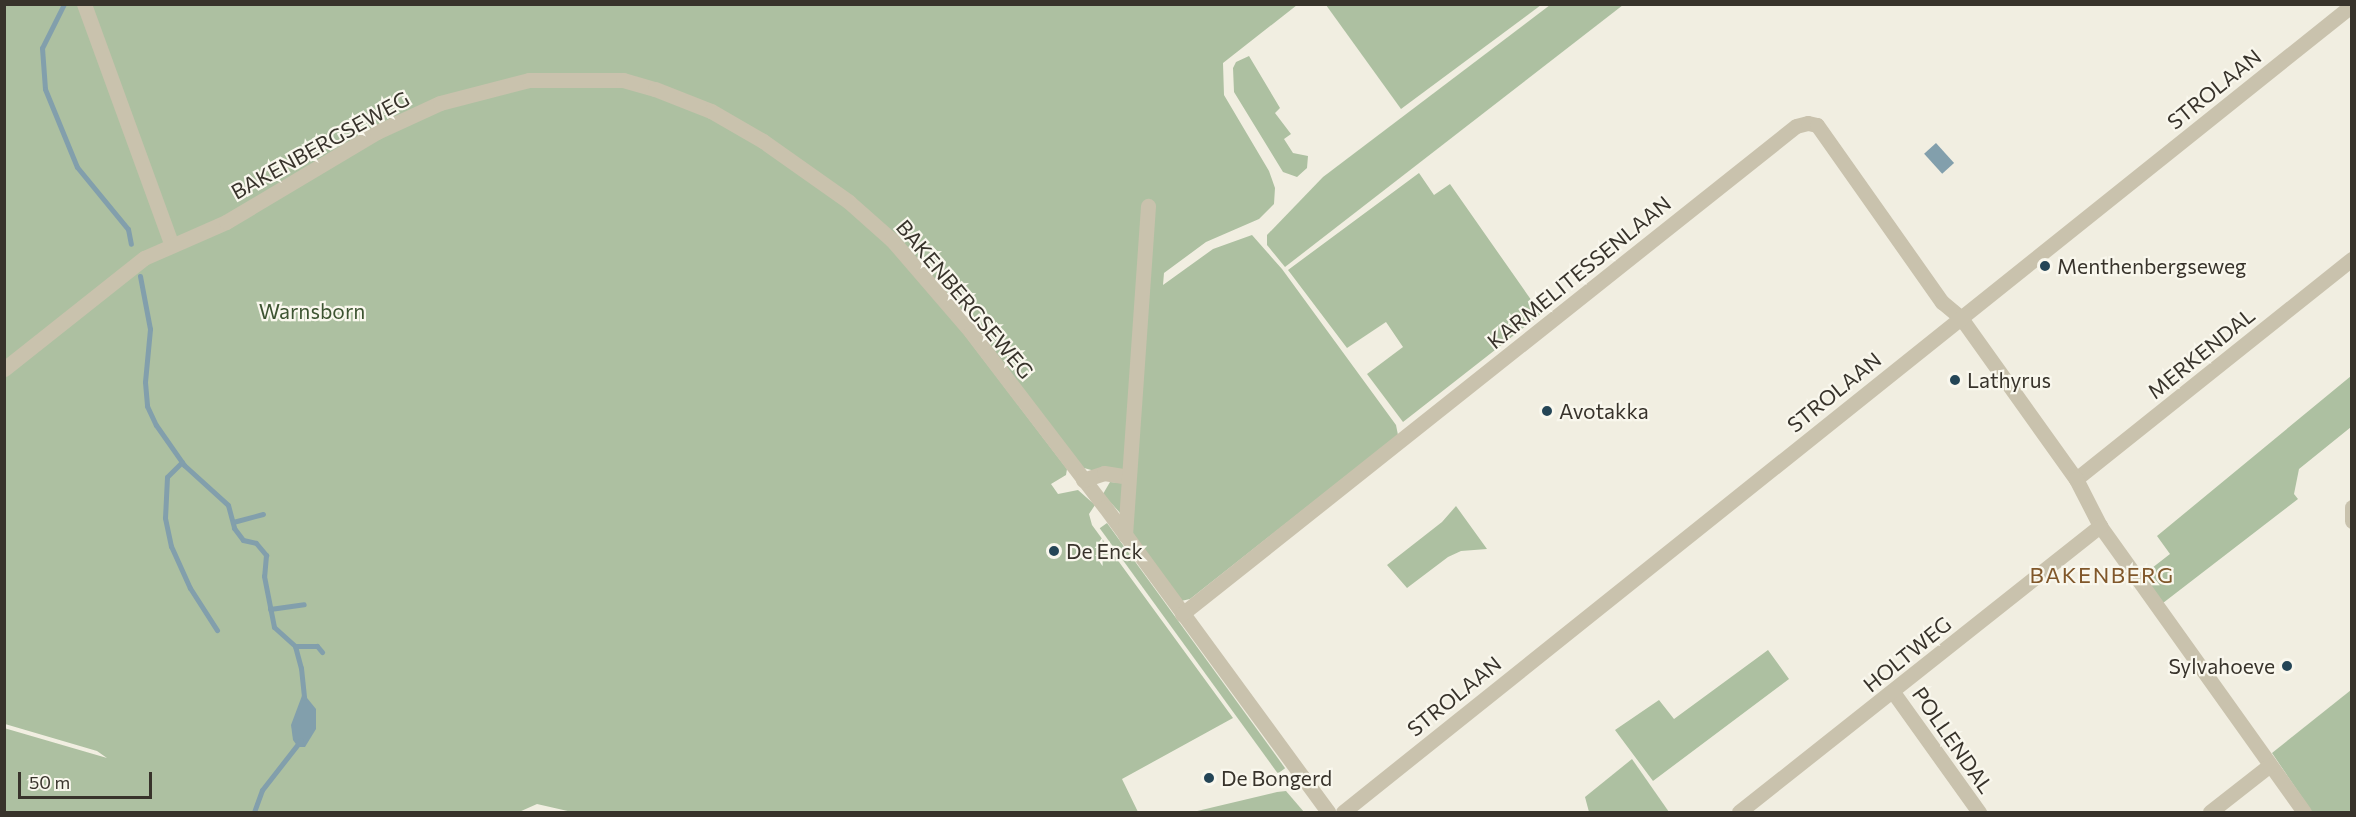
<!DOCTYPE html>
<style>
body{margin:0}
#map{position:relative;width:2356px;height:817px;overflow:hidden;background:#f1eee1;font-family:Commissioner,sans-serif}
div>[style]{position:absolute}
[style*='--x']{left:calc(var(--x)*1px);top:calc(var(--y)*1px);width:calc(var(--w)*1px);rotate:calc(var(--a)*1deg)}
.green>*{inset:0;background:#adc0a1;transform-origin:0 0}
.water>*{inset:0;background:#829fac;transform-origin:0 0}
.stream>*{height:5px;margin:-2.5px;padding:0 2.5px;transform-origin:2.5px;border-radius:2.5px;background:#829fac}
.street>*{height:15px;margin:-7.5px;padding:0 7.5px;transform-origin:7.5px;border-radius:7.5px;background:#c9c2ad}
.dots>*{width:16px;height:16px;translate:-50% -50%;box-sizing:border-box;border:3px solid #f9f7ed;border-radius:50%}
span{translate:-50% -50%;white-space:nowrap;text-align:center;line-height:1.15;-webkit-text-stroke:4.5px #f9f7ed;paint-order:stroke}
.street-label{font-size:21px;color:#38332b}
.poi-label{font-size:21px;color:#38332b}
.left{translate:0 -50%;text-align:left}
.right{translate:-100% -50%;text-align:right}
.park-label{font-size:21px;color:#3d5431}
.neighbourhood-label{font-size:22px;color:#80572a;letter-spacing:1.5px}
.frame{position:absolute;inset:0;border:6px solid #38332b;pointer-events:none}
.scale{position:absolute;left:18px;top:772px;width:134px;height:27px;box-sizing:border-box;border:3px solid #38332b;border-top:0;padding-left:8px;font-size:18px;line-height:21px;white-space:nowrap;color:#38332b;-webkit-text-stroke:4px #f9f7ed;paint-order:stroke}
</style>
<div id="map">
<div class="green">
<i style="clip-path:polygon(5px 5px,1297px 5px,1223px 63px,1224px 95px,1269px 171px,1275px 188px,1274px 204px,1259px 219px,1206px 242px,1164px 273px,1163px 285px,1213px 249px,1252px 235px,1282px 269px,1396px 425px,1398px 435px,1190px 599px,1181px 601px,1131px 534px,1131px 481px,1084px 468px,964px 334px,1067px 469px,1066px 475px,1051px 484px,1058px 494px,1078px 490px,1095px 505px,1089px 514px,1092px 525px,1233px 718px,1122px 779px,1138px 812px,572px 812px,537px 804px,519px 812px,5px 812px,4px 728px,107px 758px,97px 751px,5px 724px)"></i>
<i style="clip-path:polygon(1326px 5px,1541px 5px,1401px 109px)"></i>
<i style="clip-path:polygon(1550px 5px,1623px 5px,1285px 267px,1267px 245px,1267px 235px,1323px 177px)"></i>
<i style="clip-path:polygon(1249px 56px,1280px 108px,1275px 113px,1291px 134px,1284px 139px,1293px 153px,1308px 156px,1307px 168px,1297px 177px,1283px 172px,1234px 92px,1233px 68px,1236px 62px)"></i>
<i style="clip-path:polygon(1419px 173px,1434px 195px,1450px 184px,1541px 314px,1403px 422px,1367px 374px,1403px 347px,1386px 322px,1347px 348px,1288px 270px)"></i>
<i style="clip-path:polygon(2351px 376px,2351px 427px,2299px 469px,2294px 494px,2298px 499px,2163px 603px,2143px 575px,2170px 554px,2157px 536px)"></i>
<i style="clip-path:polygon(1110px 482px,1123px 483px,1121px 514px,1103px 494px)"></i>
<i style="clip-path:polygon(1456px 506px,1487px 549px,1461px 551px,1448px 557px,1407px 588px,1387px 565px,1442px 522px)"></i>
<i style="left:1107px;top:523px;width:303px;height:9px;rotate:54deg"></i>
<i style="clip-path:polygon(1768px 650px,1789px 679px,1653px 781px,1615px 730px,1659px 700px,1674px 719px)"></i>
<i style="clip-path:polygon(2351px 690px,2351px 812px,2312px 812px,2272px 753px)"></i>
<i style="clip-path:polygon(1632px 759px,1669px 812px,1589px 812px,1585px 797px)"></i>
<i style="clip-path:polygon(1286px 791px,1304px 812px,1193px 812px,1277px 792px)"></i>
</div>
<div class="water">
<i style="left:1936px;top:143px;width:27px;height:16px;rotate:48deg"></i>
<i style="clip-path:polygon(303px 693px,316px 709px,316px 729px,305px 747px,298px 747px,293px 740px,291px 725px)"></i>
</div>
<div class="stream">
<i style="--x:64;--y:4;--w:49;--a:116.6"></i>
<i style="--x:42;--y:48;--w:41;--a:85.8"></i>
<i style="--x:45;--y:89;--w:84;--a:67.7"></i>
<i style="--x:77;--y:167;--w:80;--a:50.6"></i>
<i style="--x:128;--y:229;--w:15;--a:79"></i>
<i style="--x:140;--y:276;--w:54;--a:79.3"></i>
<i style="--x:150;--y:329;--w:53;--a:95.4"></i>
<i style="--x:145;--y:382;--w:24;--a:85"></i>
<i style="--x:147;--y:406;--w:21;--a:65"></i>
<i style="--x:156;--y:425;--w:49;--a:55"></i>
<i style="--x:184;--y:465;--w:59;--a:42.3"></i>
<i style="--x:228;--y:505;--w:24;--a:75"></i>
<i style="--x:234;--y:528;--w:15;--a:53"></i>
<i style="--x:243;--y:540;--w:13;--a:13"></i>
<i style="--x:256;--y:543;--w:16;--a:50"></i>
<i style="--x:266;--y:555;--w:21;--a:95"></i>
<i style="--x:264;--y:576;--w:52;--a:78.9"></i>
<i style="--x:274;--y:627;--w:28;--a:42"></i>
<i style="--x:295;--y:646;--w:23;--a:75"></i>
<i style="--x:301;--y:668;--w:30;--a:84"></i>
<i style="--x:182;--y:462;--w:21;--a:135"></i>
<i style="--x:167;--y:477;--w:41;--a:92.8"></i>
<i style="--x:165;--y:518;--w:29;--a:78"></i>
<i style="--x:171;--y:546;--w:46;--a:65.7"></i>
<i style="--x:190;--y:588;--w:50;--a:57.3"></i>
<i style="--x:233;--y:522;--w:31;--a:-15"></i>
<i style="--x:270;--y:609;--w:34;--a:-8"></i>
<i style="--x:295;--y:646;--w:22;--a:0"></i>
<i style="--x:317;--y:646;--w:8;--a:50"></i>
<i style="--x:254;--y:812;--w:23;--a:-70"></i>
<i style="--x:262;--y:790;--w:63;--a:-52"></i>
</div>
<div class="street">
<i style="--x:84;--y:4;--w:254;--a:70"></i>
<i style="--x:4;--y:369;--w:179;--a:-38.4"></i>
<i style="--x:144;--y:258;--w:90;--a:-23.7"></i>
<i style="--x:226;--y:222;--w:176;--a:-30.8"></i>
<i style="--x:377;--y:132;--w:69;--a:-24.7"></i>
<i style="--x:440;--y:103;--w:92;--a:-14.5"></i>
<i style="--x:529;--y:80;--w:94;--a:0"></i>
<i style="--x:623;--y:80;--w:33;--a:16"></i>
<i style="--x:655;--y:89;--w:60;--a:21.4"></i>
<i style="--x:711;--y:111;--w:60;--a:30"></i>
<i style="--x:763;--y:141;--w:105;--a:35.3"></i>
<i style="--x:849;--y:202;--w:57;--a:41.5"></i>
<i style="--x:892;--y:240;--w:121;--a:49.3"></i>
<i style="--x:971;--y:332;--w:220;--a:52.6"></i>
<i style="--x:1105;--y:507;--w:378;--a:53.8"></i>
<i style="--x:2076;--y:479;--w:353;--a:-38.6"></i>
<i style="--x:1083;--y:480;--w:22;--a:-18"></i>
<i style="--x:1104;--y:473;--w:24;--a:9"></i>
<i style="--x:2352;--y:507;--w:14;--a:90"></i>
<i style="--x:1125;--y:535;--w:330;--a:-86"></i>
<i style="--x:1182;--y:614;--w:784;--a:-38.48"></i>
<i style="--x:1796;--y:126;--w:12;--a:-14"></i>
<i style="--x:1808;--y:123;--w:9;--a:13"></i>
<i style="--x:1817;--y:125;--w:217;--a:54.8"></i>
<i style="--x:1942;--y:302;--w:25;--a:40"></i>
<i style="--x:1961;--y:318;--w:198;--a:54.5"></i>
<i style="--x:2076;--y:479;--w:53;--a:62.9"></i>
<i style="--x:2100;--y:526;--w:351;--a:54.5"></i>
<i style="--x:1893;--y:692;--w:148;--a:54.4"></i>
<i style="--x:1343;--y:812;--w:1292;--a:-38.65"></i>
<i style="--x:1739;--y:812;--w:461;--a:-38.4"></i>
<i style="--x:2210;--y:812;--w:76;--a:-38.1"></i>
</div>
<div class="dots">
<i style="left:2045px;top:266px;background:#244556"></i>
<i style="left:1955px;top:380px;background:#244556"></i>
<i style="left:1547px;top:411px;background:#244556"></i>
<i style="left:1054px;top:551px;background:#244556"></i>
<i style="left:2287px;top:666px;background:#244556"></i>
<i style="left:1209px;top:778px;background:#244556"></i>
</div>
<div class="street-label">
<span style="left:2214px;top:89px;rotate:-39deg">STROLAAN</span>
<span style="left:320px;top:145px;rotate:-29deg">BAKENBERGSEWEG</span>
<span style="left:1579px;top:272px;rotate:-39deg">KARMELITESSENLAAN</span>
<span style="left:965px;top:299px;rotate:50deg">BAKENBERGSEWEG</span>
<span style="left:2201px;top:353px;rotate:-39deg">MERKENDAL</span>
<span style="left:1834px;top:392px;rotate:-39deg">STROLAAN</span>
<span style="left:1907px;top:654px;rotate:-39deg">HOLTWEG</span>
<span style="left:1454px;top:696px;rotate:-39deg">STROLAAN</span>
<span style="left:1953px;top:740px;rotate:55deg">POLLENDAL</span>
</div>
<div class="poi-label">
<span class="left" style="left:2057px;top:266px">Menthenbergseweg</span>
<span class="left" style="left:1967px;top:380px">Lathyrus</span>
<span class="left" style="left:1559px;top:411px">Avotakka</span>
<span class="left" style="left:1066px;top:551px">De Enck</span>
<span class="right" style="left:2275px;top:666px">Sylvahoeve</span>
<span class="left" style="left:1221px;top:778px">De Bongerd</span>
</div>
<div class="park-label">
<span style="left:312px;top:311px">Warnsborn</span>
</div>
<div class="neighbourhood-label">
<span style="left:2102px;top:575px">BAKENBERG</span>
</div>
<div class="frame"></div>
<div class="scale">50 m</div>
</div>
